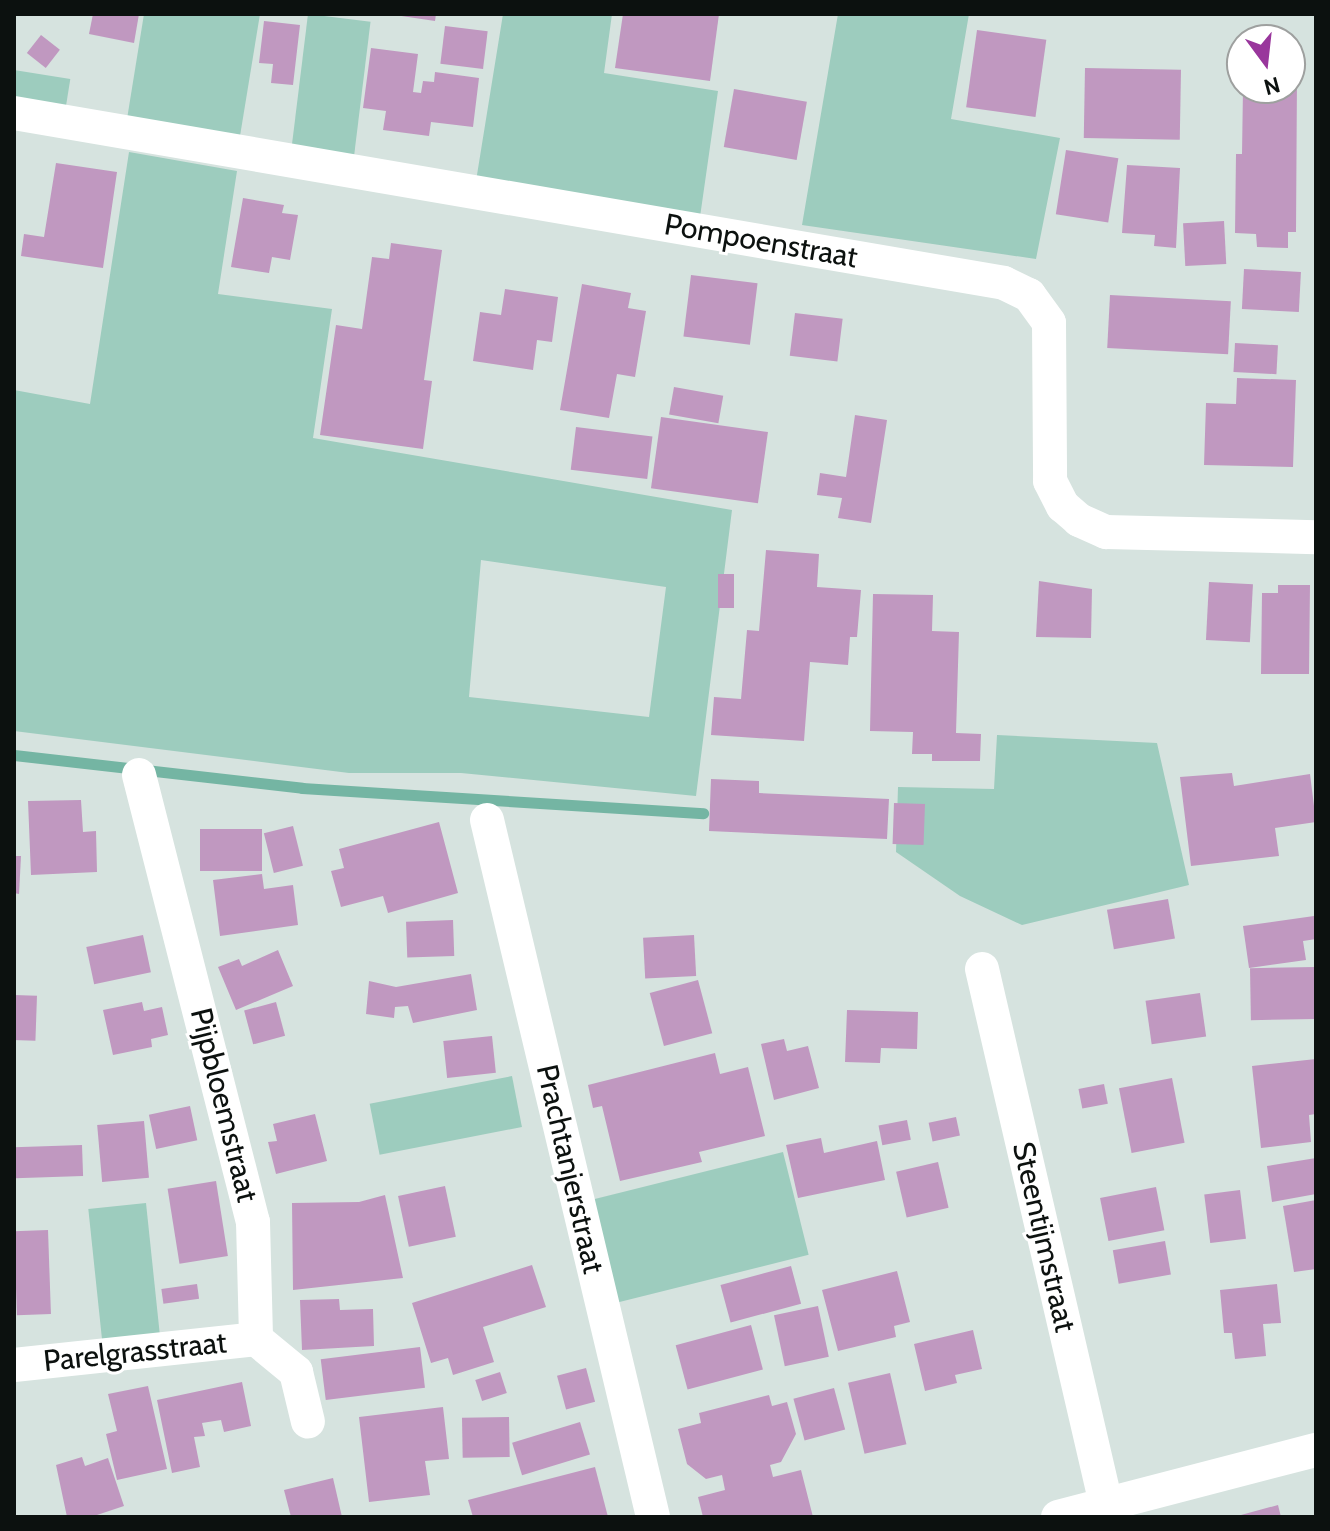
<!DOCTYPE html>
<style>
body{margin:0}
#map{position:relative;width:1330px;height:1531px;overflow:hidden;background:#d6e3df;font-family:Cabin,sans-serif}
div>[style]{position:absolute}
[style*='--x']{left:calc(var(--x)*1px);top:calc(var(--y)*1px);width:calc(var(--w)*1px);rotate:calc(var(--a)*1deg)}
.green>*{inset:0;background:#9dccbe;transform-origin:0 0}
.stream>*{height:11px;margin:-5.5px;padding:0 5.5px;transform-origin:5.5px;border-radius:5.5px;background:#74b5a3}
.building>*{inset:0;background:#c098c0;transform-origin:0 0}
.minor>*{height:34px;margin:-17px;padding:0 17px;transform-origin:17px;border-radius:17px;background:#fff}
span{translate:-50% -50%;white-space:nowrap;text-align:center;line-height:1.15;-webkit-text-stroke:6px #fff;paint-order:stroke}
.street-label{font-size:30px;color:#0c110f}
.frame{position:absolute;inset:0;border:16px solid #0c110f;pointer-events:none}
.north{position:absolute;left:1226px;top:24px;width:80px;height:80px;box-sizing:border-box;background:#fff;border:2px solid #9ea09f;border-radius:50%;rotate:165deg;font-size:22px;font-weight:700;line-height:32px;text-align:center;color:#0c110f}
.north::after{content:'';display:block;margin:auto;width:28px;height:36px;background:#99369c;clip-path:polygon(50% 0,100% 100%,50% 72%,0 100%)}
</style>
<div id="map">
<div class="green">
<i style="clip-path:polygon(144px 14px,260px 14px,240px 136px,127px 119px)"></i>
<i style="left:308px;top:14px;width:63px;height:134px;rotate:7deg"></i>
<i style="clip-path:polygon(503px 14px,612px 14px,604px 73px,718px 91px,700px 217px,476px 181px)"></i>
<i style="clip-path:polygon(838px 14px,969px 14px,951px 119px,1060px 138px,1036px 259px,802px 225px)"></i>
<i style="left:14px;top:70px;width:57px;height:27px;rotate:9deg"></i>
<i style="clip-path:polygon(evenodd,129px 152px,237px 171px,218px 294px,332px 309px,313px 438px,732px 510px,696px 796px,461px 773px,349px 773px,14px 731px,14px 390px,90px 404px,129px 152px,481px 560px,666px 587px,649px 717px,469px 697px,481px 560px)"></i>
<i style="clip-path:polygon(997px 735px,1157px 743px,1189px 885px,1022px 925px,960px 896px,896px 852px,898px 787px,994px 789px)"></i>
<i style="left:512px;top:1076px;width:52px;height:145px;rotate:79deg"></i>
<i style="left:783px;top:1152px;width:106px;height:196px;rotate:76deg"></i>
<i style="left:146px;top:1203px;width:131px;height:58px;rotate:84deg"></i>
</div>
<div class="stream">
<i style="--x:14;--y:755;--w:290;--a:6.5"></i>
<i style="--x:302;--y:788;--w:402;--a:3.6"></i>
</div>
<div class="building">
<i style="clip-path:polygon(93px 14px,139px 14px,134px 43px,89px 34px)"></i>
<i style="clip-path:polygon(388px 14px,436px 14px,435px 21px)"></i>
<i style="clip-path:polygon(623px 14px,719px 14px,710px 81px,615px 68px)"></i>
<i style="clip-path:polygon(264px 21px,300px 25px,293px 85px,271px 83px,273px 64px,259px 63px)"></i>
<i style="left:445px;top:26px;width:43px;height:38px;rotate:7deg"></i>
<i style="left:977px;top:30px;width:70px;height:78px;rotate:8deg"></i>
<i style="left:41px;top:35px;width:24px;height:23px;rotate:38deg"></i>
<i style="clip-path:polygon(371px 48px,418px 54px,413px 92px,421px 93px,423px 81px,434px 82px,435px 72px,479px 78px,473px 127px,431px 122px,429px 136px,383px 130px,386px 111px,363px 108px)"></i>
<i style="left:1085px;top:68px;width:96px;height:70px;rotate:1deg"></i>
<i style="clip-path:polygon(1290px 77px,1297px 77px,1296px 232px,1288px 232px,1288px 248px,1257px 247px,1256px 234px,1235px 233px,1236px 154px,1242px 154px,1243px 88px,1290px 88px)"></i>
<i style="left:734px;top:89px;width:74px;height:59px;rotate:10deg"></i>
<i style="left:1066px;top:150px;width:53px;height:65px;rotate:9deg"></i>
<i style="clip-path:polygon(56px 163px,117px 172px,103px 268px,21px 256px,24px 234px,44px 237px)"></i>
<i style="clip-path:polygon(1127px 165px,1180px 168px,1176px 248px,1154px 246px,1155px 235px,1122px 233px)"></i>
<i style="clip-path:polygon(243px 198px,284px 205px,282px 213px,298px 215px,290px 260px,272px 257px,269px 273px,231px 267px)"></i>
<i style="left:1224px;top:221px;width:43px;height:41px;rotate:87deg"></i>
<i style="clip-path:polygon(391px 243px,442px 250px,424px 380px,432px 381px,423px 449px,320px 435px,336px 325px,362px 329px,372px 257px,389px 259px)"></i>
<i style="left:1244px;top:269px;width:57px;height:40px;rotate:3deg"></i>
<i style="left:691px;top:275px;width:67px;height:62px;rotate:7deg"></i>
<i style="clip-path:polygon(582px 284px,631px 293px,628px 308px,646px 311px,635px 377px,617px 374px,609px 418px,560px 410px)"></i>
<i style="clip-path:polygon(505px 289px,558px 297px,552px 342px,537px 340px,533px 370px,473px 361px,480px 312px,501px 315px)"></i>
<i style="left:1110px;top:295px;width:121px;height:53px;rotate:3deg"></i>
<i style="left:795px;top:313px;width:48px;height:43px;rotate:7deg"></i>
<i style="left:1235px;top:343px;width:43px;height:29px;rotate:3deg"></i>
<i style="clip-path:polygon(1237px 378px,1296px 380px,1293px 467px,1204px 465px,1206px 403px,1236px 404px)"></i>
<i style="left:674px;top:387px;width:50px;height:28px;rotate:10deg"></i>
<i style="clip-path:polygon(855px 415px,887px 420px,871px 523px,838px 518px,842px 498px,817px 495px,820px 473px,846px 477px)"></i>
<i style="left:661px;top:417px;width:108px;height:72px;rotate:8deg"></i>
<i style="left:576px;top:427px;width:77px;height:43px;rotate:7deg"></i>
<i style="clip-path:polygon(766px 550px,819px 554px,817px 587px,861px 590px,857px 637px,850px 637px,848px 665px,810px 662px,804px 741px,711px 735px,714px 697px,741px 699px,747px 630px,759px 631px)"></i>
<i style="left:718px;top:574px;width:16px;height:34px"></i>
<i style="clip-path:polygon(1039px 581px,1092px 589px,1091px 638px,1036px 637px)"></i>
<i style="left:1209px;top:582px;width:44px;height:58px;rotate:3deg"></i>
<i style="clip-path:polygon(1278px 585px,1310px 585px,1309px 674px,1261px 674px,1262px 593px,1278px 593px)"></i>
<i style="clip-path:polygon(873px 594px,933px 595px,932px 631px,959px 632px,956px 733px,981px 734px,980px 761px,932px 761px,932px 754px,912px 754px,913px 732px,870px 731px)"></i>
<i style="clip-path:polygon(1232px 773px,1234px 786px,1310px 774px,1316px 822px,1275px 828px,1279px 856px,1191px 866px,1180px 777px)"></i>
<i style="clip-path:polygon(711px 779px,759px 781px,759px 793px,889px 799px,887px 839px,709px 831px)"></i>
<i style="clip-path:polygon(81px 800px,83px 832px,96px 831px,97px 872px,31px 875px,28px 801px)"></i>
<i style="left:894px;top:803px;width:31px;height:41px;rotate:2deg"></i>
<i style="clip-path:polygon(439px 822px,458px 893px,388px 913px,383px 896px,341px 907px,331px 871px,344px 868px,339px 849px)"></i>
<i style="left:293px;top:826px;width:41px;height:30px;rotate:76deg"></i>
<i style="left:200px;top:829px;width:62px;height:42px"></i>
<i style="clip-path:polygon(14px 856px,21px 856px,19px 894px,14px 893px)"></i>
<i style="clip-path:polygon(262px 874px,264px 889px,293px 885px,298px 925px,220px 936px,213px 880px)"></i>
<i style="left:1168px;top:899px;width:40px;height:62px;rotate:80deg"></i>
<i style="clip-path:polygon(1314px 916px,1316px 939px,1303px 941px,1306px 960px,1249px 968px,1243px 926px)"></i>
<i style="left:453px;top:920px;width:36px;height:47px;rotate:88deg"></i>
<i style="left:143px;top:935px;width:38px;height:58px;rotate:78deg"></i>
<i style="left:694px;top:935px;width:41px;height:51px;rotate:87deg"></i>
<i style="clip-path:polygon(278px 950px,293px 986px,236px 1010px,218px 967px,239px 959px,242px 966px)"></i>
<i style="left:1315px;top:967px;width:52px;height:65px;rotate:89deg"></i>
<i style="clip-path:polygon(471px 974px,477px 1010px,413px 1023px,408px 1006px,395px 1007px,394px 1018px,366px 1014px,369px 981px,396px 987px)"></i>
<i style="left:698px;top:980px;width:55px;height:50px;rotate:75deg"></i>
<i style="left:1200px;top:993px;width:44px;height:55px;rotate:82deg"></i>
<i style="left:14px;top:995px;width:23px;height:45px;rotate:2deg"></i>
<i style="clip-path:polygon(142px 1002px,144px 1011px,162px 1007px,168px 1035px,151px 1039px,152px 1047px,113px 1055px,103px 1010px)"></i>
<i style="left:276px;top:1002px;width:35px;height:33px;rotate:75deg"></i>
<i style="clip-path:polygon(847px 1010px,918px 1012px,917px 1049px,881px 1048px,880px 1063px,845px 1062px)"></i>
<i style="left:492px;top:1036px;width:37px;height:49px;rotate:84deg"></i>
<i style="clip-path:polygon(784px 1039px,787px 1051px,808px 1046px,819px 1088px,774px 1100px,761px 1044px)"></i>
<i style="clip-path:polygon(715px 1053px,720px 1074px,748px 1067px,765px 1136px,699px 1152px,702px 1162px,620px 1181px,602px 1106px,593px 1108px,588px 1085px)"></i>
<i style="clip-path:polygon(1316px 1059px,1316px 1114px,1309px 1115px,1311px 1142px,1261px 1148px,1252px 1066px)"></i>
<i style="left:1172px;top:1078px;width:66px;height:54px;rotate:79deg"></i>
<i style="left:1104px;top:1084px;width:20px;height:26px;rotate:79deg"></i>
<i style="left:190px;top:1106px;width:35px;height:42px;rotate:78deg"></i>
<i style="clip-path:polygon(315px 1114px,327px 1161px,276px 1174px,268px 1142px,277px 1141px,273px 1124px)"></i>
<i style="left:956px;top:1117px;width:19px;height:28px;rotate:78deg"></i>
<i style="left:907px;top:1120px;width:20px;height:29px;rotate:79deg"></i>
<i style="left:144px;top:1121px;width:57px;height:47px;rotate:85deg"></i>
<i style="clip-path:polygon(821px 1138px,824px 1153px,877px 1141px,885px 1180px,798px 1198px,786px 1145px)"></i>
<i style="left:82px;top:1145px;width:31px;height:68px;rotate:88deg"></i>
<i style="clip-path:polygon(1316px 1158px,1316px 1194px,1272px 1202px,1267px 1166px)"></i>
<i style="left:938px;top:1162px;width:47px;height:43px;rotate:77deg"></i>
<i style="left:216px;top:1181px;width:76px;height:49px;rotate:81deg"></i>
<i style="left:445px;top:1186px;width:52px;height:48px;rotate:78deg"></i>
<i style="left:1156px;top:1187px;width:44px;height:57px;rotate:79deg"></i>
<i style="left:1240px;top:1190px;width:49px;height:36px;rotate:83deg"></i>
<i style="clip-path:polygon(385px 1195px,403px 1278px,293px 1290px,292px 1203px,359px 1202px)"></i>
<i style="clip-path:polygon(1316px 1200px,1316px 1269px,1294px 1272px,1283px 1206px)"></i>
<i style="left:48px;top:1230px;width:84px;height:34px;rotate:88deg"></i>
<i style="left:1165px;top:1241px;width:34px;height:53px;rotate:80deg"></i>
<i style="clip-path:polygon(532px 1265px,546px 1307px,483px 1327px,494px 1362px,453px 1375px,448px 1358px,431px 1363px,412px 1303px)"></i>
<i style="left:791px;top:1266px;width:39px;height:73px;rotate:75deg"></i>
<i style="clip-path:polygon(897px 1271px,910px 1322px,894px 1326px,896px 1337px,838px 1351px,822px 1290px)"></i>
<i style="left:197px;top:1284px;width:15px;height:36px;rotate:82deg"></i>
<i style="clip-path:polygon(1277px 1284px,1281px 1323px,1263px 1324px,1266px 1356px,1235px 1359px,1232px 1333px,1224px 1333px,1220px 1290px)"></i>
<i style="clip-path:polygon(339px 1299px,340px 1310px,373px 1309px,374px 1346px,302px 1350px,300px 1300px)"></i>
<i style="left:818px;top:1306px;width:52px;height:45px;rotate:78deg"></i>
<i style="left:751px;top:1325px;width:46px;height:78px;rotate:75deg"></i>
<i style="clip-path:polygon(973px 1330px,982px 1369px,955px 1375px,957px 1383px,925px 1391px,914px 1344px)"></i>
<i style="left:420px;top:1347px;width:41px;height:100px;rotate:83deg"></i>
<i style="left:586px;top:1368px;width:35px;height:30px;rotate:75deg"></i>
<i style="left:500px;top:1372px;width:22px;height:26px;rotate:72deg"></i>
<i style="left:890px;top:1373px;width:73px;height:43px;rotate:77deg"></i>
<i style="clip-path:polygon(242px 1382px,251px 1426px,224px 1432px,221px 1420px,202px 1423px,205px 1436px,194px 1437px,200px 1467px,172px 1473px,157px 1400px)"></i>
<i style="clip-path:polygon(148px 1386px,167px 1469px,117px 1480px,106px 1434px,117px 1431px,108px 1394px)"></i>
<i style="left:834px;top:1388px;width:43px;height:42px;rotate:75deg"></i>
<i style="clip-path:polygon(769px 1395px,772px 1406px,787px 1402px,796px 1434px,781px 1462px,770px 1465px,773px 1477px,801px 1470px,813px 1517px,703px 1517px,698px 1497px,725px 1490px,722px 1475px,706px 1479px,687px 1464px,678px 1429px,701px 1423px,699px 1413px)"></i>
<i style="clip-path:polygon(443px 1407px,449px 1459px,425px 1461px,430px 1495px,369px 1502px,359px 1417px)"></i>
<i style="left:509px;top:1417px;width:40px;height:47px;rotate:89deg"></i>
<i style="left:580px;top:1422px;width:34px;height:71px;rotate:73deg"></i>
<i style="clip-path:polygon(82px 1457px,85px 1466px,108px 1458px,124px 1506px,91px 1517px,67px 1517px,56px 1465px)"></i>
<i style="clip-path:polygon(595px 1467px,608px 1517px,473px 1517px,468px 1500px)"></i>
<i style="clip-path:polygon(333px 1478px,342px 1517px,291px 1517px,284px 1490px)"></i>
<i style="clip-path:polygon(1278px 1505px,1281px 1517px,1241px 1517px,1241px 1515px)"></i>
</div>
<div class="minor">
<i style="--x:14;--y:113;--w:1004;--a:9.74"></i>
<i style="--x:1004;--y:283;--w:28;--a:26"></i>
<i style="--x:1029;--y:295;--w:34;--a:54"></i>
<i style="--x:1049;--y:323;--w:158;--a:89.6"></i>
<i style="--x:1050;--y:481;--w:28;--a:63"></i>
<i style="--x:1063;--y:506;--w:21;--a:41"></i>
<i style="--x:1079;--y:520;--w:30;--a:24"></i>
<i style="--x:1106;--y:532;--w:210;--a:1.4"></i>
<i style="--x:139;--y:775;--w:461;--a:75.7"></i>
<i style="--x:253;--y:1222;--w:117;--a:88.5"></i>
<i style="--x:256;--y:1339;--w:52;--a:39.5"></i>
<i style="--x:296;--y:1372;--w:51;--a:76.5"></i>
<i style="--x:487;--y:820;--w:716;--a:76.6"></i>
<i style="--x:982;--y:969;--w:563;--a:76.95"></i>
<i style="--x:14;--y:1365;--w:243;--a:-6.1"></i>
<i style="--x:1058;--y:1517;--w:267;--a:-14.6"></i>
</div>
<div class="street-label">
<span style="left:761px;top:241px;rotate:10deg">Pompoenstraat</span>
<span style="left:224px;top:1105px;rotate:76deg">Pijpbloemstraat</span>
<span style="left:570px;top:1169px;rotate:77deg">Prachtanjerstraat</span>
<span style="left:1044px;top:1237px;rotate:77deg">Steentijmstraat</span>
<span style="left:135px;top:1352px;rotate:-6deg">Parelgrasstraat</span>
</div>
<div class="frame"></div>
<div class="north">N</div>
</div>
